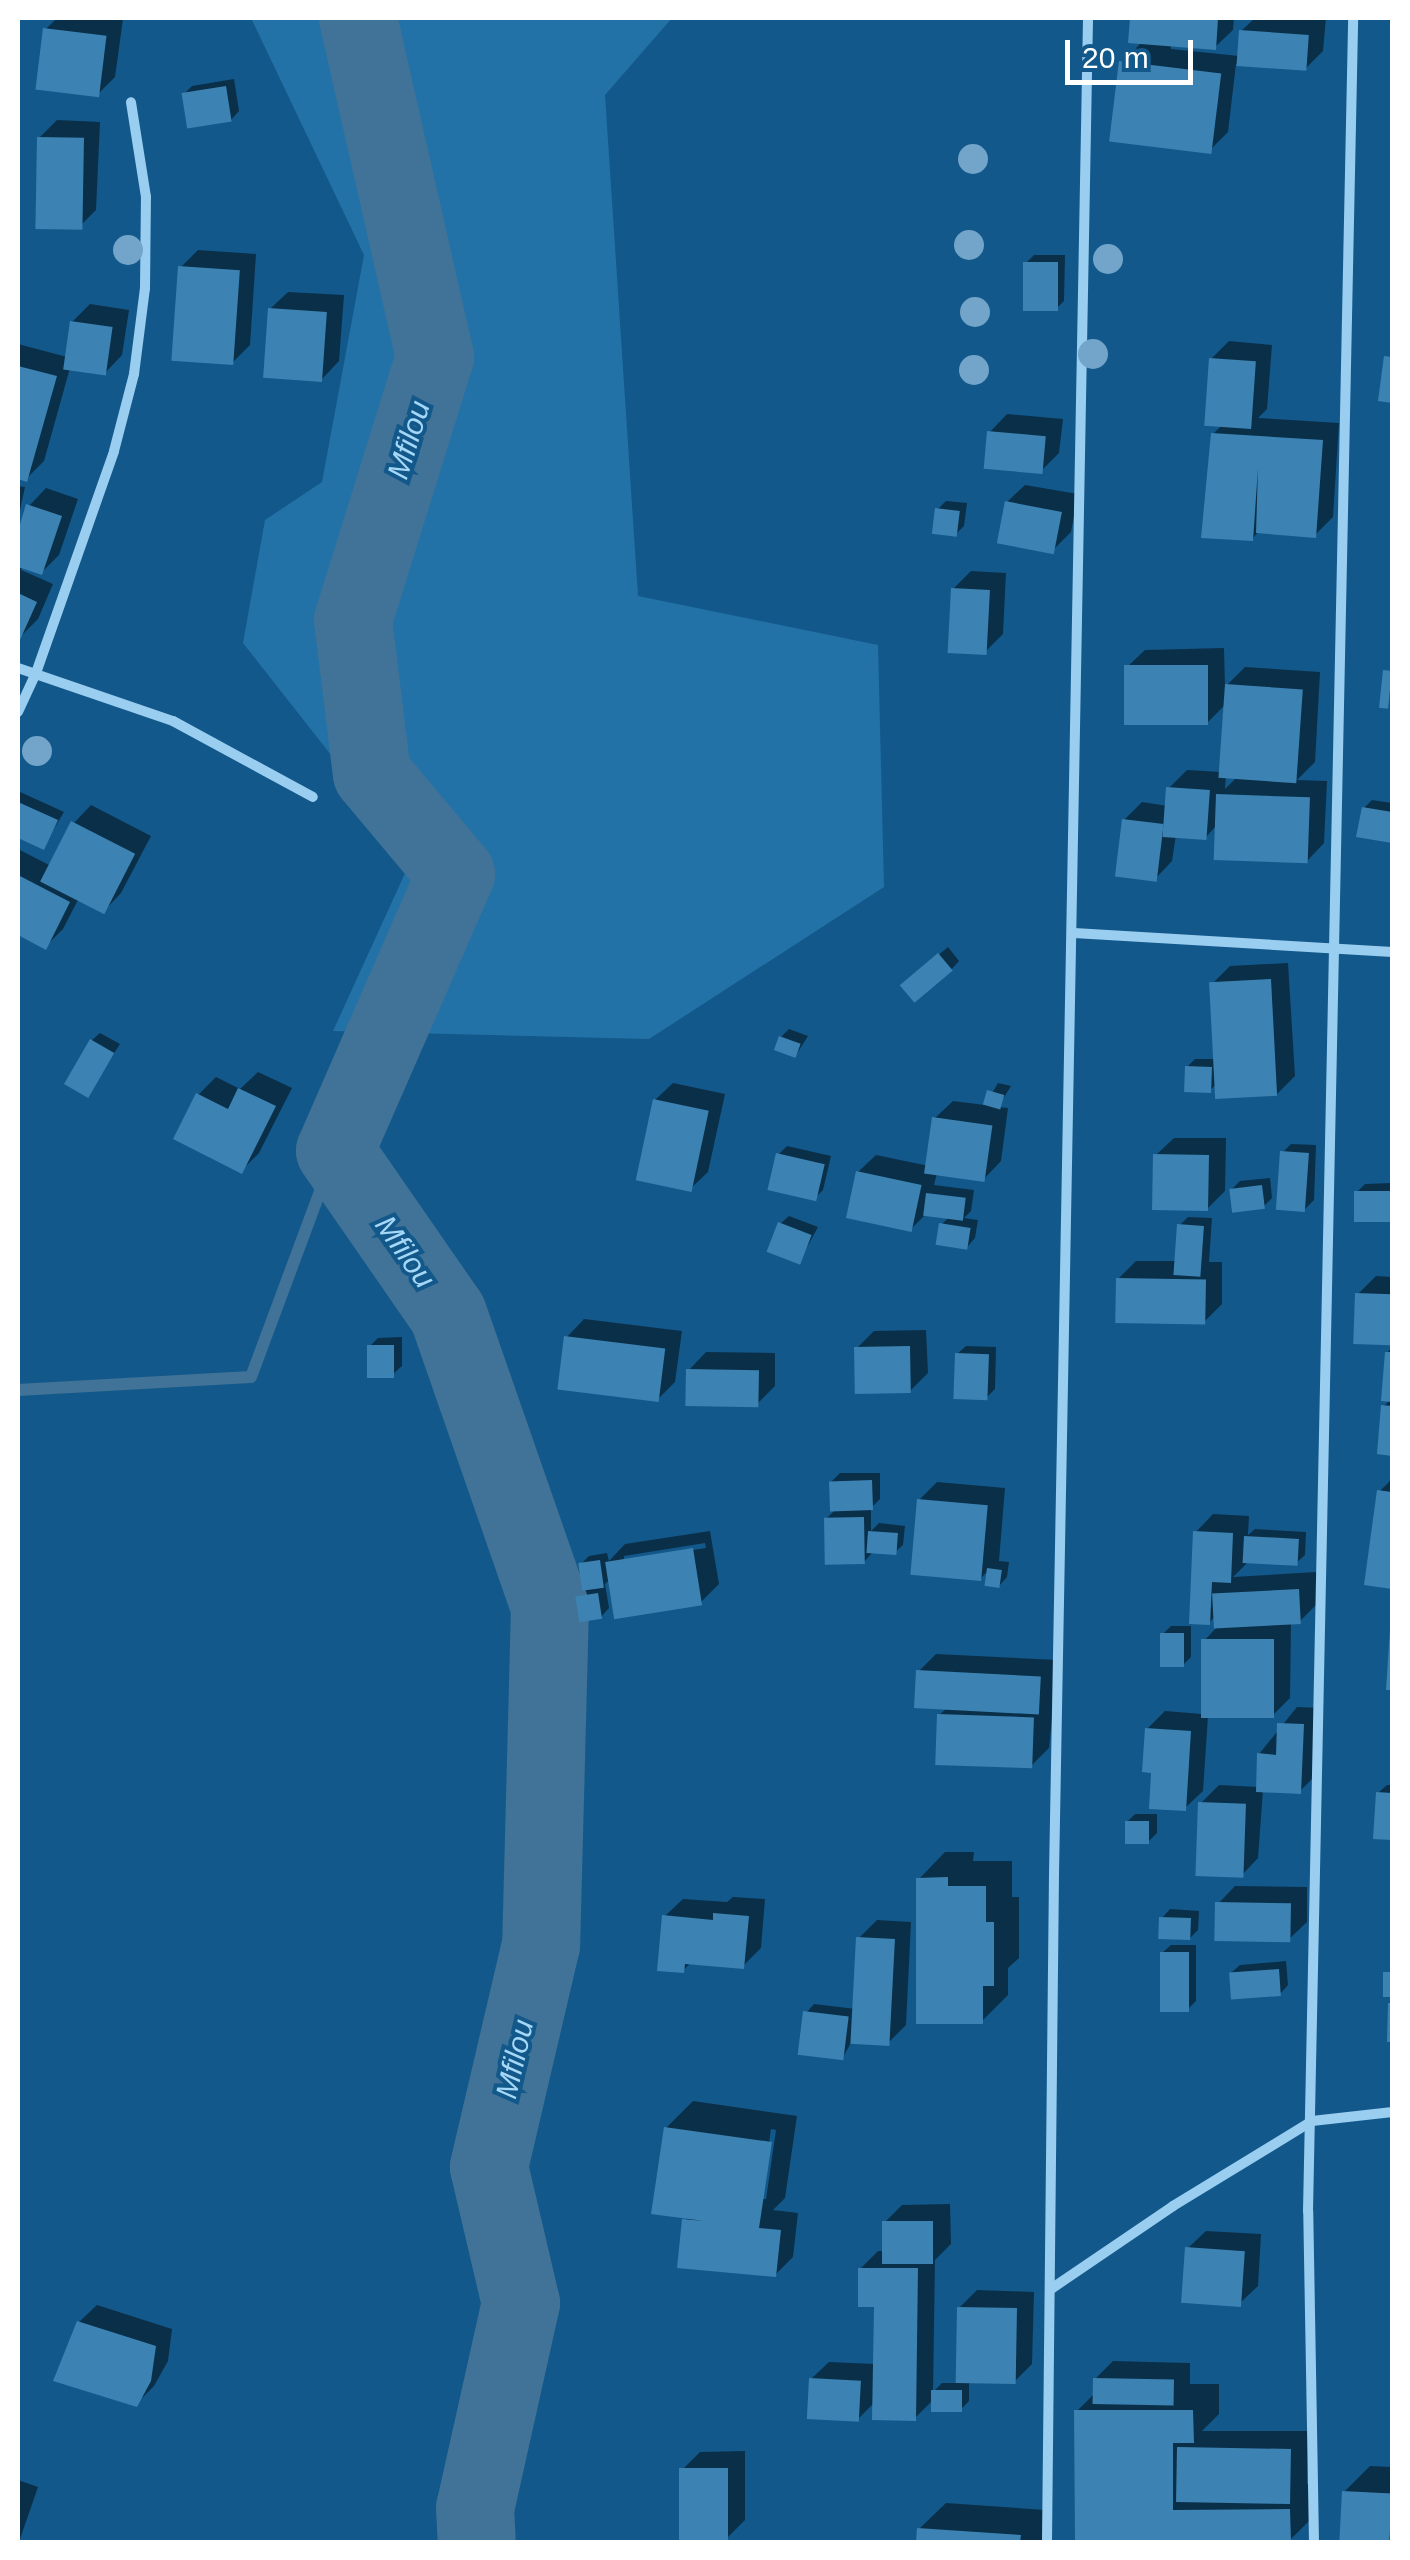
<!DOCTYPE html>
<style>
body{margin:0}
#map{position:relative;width:1410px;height:2560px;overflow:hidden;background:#13588a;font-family:Arial,sans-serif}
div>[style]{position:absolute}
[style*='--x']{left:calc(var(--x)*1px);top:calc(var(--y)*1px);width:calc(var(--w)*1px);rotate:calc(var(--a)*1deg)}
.green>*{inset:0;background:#2272a8}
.shadow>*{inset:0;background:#0007}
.stream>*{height:12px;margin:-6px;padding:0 6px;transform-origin:6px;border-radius:6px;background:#407397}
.river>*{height:78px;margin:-39px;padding:0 39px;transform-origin:39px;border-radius:39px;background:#407397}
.building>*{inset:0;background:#3c83b3;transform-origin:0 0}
.street>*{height:10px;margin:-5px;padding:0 5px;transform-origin:5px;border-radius:5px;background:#9acef0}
.trees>*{width:30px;height:30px;margin:-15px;border-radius:50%;background:#72a5c9}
span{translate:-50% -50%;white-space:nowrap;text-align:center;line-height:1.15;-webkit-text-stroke:8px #13588a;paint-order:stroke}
.water-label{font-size:30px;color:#a5d7f7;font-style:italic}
.frame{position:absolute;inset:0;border:20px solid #fff;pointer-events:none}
.scale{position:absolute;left:1065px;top:40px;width:128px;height:45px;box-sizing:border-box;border:5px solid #fff;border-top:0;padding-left:12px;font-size:30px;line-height:35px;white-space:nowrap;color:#fff;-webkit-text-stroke:8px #13588a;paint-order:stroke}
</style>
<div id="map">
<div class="green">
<i style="clip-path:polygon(251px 18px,672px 18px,605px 95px,638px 596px,878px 645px,884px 887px,649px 1039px,333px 1031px,412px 858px,243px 643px,265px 520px,322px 482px,364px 255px)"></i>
</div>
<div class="shadow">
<i style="clip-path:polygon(57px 18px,123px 19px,115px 77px,97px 95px,46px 29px)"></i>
<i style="clip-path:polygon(1132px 18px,1234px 18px,1233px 30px,1215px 47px,1171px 44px,1171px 49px,1239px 56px,1241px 31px,1255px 18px,1326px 18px,1323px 51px,1305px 69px,1236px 64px,1228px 132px,1210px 150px,1121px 63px,1142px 42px,1131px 41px)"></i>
<i style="clip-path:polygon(234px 79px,239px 111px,231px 120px,184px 94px,192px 86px)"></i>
<i style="clip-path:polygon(57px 120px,100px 122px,96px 210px,78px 228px,39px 138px)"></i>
<i style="clip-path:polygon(198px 250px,256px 254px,250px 345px,233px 362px,181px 267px)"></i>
<i style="clip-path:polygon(1034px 255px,1065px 255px,1064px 301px,1056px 309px,1026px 263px)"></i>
<i style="clip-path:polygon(288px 292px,344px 295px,339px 361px,322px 379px,270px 309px)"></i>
<i style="clip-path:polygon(90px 304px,129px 310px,122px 355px,105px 373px,70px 368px,44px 461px,26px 479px,18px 477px,18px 344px,67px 357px,72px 322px)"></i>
<i style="clip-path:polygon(1229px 341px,1272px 345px,1267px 409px,1258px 418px,1339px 423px,1333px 517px,1315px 535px,1259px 531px,1253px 538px,1213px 434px,1222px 425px,1211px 359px)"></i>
<i style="clip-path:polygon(1007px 414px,1063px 419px,1059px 453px,1041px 471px,990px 432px)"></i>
<i style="clip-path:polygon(1025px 485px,1078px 494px,1071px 532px,1053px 550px,1007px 502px)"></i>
<i style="clip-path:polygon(18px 486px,25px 487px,18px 519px)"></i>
<i style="clip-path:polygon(46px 488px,78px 499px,59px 555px,41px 573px,22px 566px,21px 570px,53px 584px,38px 619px,20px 637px,18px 539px,29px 506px)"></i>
<i style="clip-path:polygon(946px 501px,967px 503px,964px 526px,956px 534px,938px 509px)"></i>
<i style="clip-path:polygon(971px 571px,1006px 573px,1003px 634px,985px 652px,953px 589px)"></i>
<i style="clip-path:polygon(evenodd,1224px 648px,1225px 687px,1245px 667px,1320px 672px,1315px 762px,1297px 780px,1327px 781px,1324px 843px,1307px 861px,1217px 825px,1206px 837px,1176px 835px,1172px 861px,1155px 879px,1124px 820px,1142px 802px,1168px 806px,1169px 788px,1187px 770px,1222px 772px,1226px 704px,1207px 723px,1127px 667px,1145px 650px,1224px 648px,1226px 776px,1238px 776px,1225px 789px,1226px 776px)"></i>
<i style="clip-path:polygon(18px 791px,64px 812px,43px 847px,18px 835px)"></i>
<i style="clip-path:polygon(1372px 800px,1392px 803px,1392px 841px,1359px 835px,1364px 808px)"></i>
<i style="clip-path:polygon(91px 805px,151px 836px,121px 893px,104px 911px,79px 898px,63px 929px,45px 947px,18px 933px,18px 849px,51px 866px,74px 823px)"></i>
<i style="clip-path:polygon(948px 947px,959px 961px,951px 970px,912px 977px)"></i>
<i style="clip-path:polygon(1288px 963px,1295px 1076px,1277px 1094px,1218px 1083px,1210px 1090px,1187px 1067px,1195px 1059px,1216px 1059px,1212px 984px,1230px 966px)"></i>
<i style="clip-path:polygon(789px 1029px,808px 1036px,796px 1055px,781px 1037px)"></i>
<i style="clip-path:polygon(100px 1033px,120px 1044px,87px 1095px,91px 1041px)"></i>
<i style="clip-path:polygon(258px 1072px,292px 1088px,259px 1153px,242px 1170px,198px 1095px,216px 1077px,240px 1089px)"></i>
<i style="clip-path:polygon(673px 1083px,725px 1094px,708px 1172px,690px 1189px,655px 1100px)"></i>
<i style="clip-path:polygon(998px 1083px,1011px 1086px,998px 1107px,1008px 1108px,1001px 1161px,984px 1179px,937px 1173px,934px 1185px,974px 1190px,971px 1211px,964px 1218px,978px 1220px,975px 1238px,967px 1247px,942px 1224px,949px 1217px,926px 1214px,910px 1230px,858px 1172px,876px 1155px,929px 1166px,935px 1118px,953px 1101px,985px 1105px)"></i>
<i style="clip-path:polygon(1174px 1138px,1226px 1138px,1225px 1191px,1207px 1209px,1156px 1155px)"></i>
<i style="clip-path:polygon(1291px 1144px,1316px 1145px,1314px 1200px,1305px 1209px,1283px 1152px)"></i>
<i style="clip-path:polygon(787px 1146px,831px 1156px,823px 1190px,814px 1199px,779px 1154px)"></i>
<i style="clip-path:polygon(1270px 1178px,1272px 1198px,1264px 1206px,1232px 1189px,1240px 1181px)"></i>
<i style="clip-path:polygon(1392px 1183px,1392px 1219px,1358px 1220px,1357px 1192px,1365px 1184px)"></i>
<i style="clip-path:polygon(789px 1216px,818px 1227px,799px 1262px,780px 1224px)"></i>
<i style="clip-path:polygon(1188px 1217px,1212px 1218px,1209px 1262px,1222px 1262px,1222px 1304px,1204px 1322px,1118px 1279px,1136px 1261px,1178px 1261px,1180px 1225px)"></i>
<i style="clip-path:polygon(1376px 1276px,1392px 1277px,1392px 1343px,1356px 1342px,1358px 1294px)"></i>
<i style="clip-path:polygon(584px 1319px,682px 1331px,675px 1382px,657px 1400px,567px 1337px)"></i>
<i style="clip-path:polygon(926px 1330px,928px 1373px,910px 1391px,856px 1349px,874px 1331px)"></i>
<i style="clip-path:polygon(402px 1337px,402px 1366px,393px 1374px,370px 1346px,378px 1338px)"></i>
<i style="clip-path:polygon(966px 1346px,996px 1347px,995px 1389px,987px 1397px,957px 1354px)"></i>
<i style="clip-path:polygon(1392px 1347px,1392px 1453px,1380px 1452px,1384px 1406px,1391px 1399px,1387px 1353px)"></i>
<i style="clip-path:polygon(706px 1352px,775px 1353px,775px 1386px,757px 1404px,689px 1370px)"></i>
<i style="clip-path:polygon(840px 1473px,880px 1473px,880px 1499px,871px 1508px,871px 1531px,879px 1523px,905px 1526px,903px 1545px,894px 1553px,872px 1553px,864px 1562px,826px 1519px,837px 1508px,831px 1482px)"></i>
<i style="clip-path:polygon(1392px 1479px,1392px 1587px,1366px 1583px,1380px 1491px)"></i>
<i style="clip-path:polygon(937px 1482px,1005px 1488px,999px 1561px,1009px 1562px,1007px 1577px,999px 1586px,989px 1570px,981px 1578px,919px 1500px)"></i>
<i style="clip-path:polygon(1213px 1514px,1249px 1516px,1248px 1535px,1255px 1529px,1306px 1532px,1305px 1555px,1296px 1563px,1247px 1563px,1233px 1577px,1316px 1572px,1317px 1604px,1300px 1621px,1291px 1622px,1290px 1698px,1272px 1716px,1208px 1716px,1203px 1791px,1185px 1808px,1154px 1771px,1147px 1729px,1165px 1711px,1202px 1714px,1204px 1641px,1217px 1627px,1216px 1615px,1209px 1623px,1191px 1621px,1191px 1657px,1183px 1665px,1163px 1634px,1171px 1626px,1191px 1626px,1196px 1532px)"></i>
<i style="clip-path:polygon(evenodd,710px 1531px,719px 1584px,701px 1602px,610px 1579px,605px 1584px,609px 1608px,601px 1617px,577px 1598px,585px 1590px,581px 1564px,589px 1556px,607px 1553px,609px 1561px,625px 1544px,710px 1531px,705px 1543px,706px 1548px,624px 1561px,624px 1556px,705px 1543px)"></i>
<i style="clip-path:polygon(936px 1654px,1058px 1660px,1049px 1748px,1031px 1766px,939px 1715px,947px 1708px,919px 1671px)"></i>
<i style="clip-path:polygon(1297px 1707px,1320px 1708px,1318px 1773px,1300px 1791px,1263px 1790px,1258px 1858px,1241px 1876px,1201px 1803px,1219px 1785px,1258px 1787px,1259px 1754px)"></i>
<i style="clip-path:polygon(1387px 1785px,1392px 1785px,1392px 1838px,1376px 1837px,1378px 1793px)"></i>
<i style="clip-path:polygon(1135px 1814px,1157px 1814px,1157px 1833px,1148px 1842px,1127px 1822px)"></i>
<i style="clip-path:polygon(945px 1852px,974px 1852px,973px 1861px,1012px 1861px,1012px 1897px,1019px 1897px,1019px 1958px,1008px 1968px,1008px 1995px,982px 2021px,919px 1879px)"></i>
<i style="clip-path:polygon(1235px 1886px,1307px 1887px,1307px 1922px,1289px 1939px,1218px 1904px)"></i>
<i style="clip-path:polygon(733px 1897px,765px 1899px,761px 1948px,743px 1966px,692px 1962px,683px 1970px,665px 1916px,683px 1899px,727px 1902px)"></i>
<i style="clip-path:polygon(1170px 1909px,1199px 1911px,1198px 1930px,1190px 1938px,1162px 1918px)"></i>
<i style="clip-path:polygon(877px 1920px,911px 1922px,906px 2025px,888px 2043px,852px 2041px,843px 2057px,806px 2013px,814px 2004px,856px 2009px,859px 1938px)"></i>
<i style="clip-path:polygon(1171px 1945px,1196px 1945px,1196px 2001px,1188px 2009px,1162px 1953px)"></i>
<i style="clip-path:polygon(1286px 1961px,1288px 1985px,1280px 1994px,1231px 1973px,1240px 1965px)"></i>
<i style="clip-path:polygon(evenodd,693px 2101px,797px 2116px,785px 2198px,773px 2210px,798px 2213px,793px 2257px,775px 2275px,685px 2221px,689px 2216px,666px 2128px,693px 2101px,771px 2129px,776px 2130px,766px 2199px,761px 2199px,771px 2129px)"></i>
<i style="clip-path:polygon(950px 2204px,951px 2244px,935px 2260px,933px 2392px,942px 2383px,957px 2383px,959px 2308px,977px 2290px,1034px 2292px,1032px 2364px,1014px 2382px,969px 2381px,969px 2401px,960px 2410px,934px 2399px,915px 2418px,875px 2402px,859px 2418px,811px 2379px,829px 2362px,876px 2364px,876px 2305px,860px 2269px,878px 2251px,885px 2251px,885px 2222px,902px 2205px)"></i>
<i style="clip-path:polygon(1206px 2231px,1261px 2234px,1258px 2286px,1240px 2303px,1188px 2248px)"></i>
<i style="clip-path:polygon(97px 2305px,172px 2329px,168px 2361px,154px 2386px,136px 2404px,79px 2322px)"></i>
<i style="clip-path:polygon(1113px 2361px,1190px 2363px,1190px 2384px,1219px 2384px,1219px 2414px,1202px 2431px,1308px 2431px,1307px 2484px,1316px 2484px,1316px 2514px,1290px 2540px,1078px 2541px,1077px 2411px,1095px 2393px,1095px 2379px)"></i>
<i style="clip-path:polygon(745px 2451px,745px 2520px,727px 2538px,682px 2470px,700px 2452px)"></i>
<i style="clip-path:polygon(1370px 2466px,1392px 2467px,1392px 2542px,1342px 2542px,1344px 2492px)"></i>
<i style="clip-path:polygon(18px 2480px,38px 2487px,19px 2542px,18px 2542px)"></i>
<i style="clip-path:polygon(946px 2503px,1046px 2510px,1043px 2542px,918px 2542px,919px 2529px)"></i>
</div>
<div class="stream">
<i style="--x:18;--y:1390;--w:233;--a:-3.2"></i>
<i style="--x:251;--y:1377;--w:241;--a:-69.6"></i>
</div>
<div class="river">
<i style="--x:358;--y:18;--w:348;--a:77.2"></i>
<i style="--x:435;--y:357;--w:275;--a:107.3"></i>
<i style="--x:353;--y:620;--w:155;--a:83"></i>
<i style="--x:372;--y:774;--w:131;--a:50"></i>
<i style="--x:456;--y:874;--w:302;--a:113.6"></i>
<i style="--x:335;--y:1151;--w:198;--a:55.3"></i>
<i style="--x:448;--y:1314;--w:310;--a:70.8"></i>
<i style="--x:550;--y:1607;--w:338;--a:91.5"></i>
<i style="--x:541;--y:1945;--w:228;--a:103.2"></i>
<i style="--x:489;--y:2167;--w:140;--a:76.8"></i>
<i style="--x:521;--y:2303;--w:210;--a:102.6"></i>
<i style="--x:475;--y:2508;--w:34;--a:87"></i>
</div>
<div class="building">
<i style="clip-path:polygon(1130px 18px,1218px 18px,1216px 50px,1128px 43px)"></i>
<i style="left:43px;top:28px;width:64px;height:62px;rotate:7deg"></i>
<i style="left:1239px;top:30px;width:70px;height:36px;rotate:4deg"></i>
<i style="left:1119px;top:61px;width:103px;height:81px;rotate:7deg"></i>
<i style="left:226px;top:86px;width:36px;height:45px;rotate:81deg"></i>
<i style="left:37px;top:137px;width:47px;height:92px;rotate:1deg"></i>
<i style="left:1023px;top:262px;width:35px;height:49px"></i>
<i style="left:178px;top:266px;width:62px;height:95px;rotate:4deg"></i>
<i style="left:268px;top:308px;width:59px;height:70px;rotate:4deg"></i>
<i style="left:70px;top:321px;width:43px;height:49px;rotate:8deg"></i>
<i style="clip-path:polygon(1384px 356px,1392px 357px,1392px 403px,1378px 401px)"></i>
<i style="left:1209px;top:358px;width:47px;height:68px;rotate:4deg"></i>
<i style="clip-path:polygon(18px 366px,57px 376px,27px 482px,18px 479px)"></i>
<i style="left:987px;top:431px;width:59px;height:38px;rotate:5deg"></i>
<i style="clip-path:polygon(1211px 433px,1323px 440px,1316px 538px,1256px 533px,1258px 468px,1253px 541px,1201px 538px)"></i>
<i style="left:1005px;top:501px;width:58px;height:43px;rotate:11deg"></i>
<i style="clip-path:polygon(26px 504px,62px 516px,42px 575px,18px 567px,18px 531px)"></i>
<i style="left:935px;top:508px;width:25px;height:26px;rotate:7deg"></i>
<i style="left:951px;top:588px;width:39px;height:65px;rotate:3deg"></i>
<i style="clip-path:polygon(18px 593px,37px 602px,20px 640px,18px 639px)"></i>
<i style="left:1208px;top:665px;width:60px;height:84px;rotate:90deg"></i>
<i style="left:1383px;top:670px;width:9px;height:38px;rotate:6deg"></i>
<i style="left:1225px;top:684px;width:78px;height:94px;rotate:4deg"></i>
<i style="left:1166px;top:787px;width:44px;height:50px;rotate:4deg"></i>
<i style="left:1216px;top:794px;width:94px;height:66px;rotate:2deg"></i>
<i style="clip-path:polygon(18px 802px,58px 820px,44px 850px,18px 838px)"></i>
<i style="clip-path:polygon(1362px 807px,1392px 812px,1392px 843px,1356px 837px)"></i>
<i style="left:1122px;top:819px;width:42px;height:58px;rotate:7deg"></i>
<i style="left:71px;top:821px;width:72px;height:68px;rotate:27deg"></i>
<i style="clip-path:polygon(18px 875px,70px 902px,46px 950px,18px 935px)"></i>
<i style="left:938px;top:953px;width:23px;height:50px;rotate:50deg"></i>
<i style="left:1271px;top:979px;width:117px;height:62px;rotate:87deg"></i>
<i style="left:779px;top:1036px;width:23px;height:15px;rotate:20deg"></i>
<i style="left:90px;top:1039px;width:28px;height:52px;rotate:30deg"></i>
<i style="left:1185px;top:1066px;width:27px;height:26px;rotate:2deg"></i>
<i style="clip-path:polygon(238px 1088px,276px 1106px,242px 1174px,173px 1139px,196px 1093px,228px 1109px)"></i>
<i style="left:987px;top:1090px;width:18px;height:15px;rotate:16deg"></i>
<i style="left:653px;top:1099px;width:57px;height:83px;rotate:12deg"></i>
<i style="left:932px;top:1117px;width:61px;height:57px;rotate:8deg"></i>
<i style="left:1280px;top:1151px;width:29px;height:59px;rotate:4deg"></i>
<i style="left:776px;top:1153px;width:50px;height:38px;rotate:13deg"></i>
<i style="left:1153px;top:1154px;width:56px;height:56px;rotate:1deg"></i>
<i style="left:856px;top:1171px;width:67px;height:48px;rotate:12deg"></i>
<i style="left:1262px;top:1185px;width:24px;height:33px;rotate:83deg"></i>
<i style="left:1354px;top:1191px;width:38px;height:31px"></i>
<i style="left:926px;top:1193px;width:40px;height:23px;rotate:7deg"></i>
<i style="left:778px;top:1222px;width:36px;height:32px;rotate:21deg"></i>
<i style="left:939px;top:1223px;width:32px;height:22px;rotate:9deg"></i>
<i style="left:1177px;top:1224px;width:27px;height:51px;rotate:4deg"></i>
<i style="left:1116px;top:1278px;width:90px;height:45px;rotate:1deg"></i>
<i style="left:1355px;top:1293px;width:37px;height:51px;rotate:2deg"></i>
<i style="left:564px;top:1336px;width:102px;height:54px;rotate:7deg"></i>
<i style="left:367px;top:1345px;width:27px;height:33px"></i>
<i style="left:910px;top:1346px;width:47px;height:56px;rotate:89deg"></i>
<i style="clip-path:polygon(1385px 1352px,1392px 1352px,1392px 1402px,1381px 1401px)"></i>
<i style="left:955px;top:1353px;width:34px;height:46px;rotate:2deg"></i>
<i style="left:686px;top:1369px;width:73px;height:37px;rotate:1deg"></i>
<i style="clip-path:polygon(1381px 1405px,1392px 1406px,1392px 1456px,1377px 1454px)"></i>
<i style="left:872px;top:1480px;width:30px;height:43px;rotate:88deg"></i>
<i style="clip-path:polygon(1377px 1490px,1392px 1492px,1392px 1589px,1364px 1585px)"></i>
<i style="left:917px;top:1499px;width:71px;height:76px;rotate:5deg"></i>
<i style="left:864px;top:1517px;width:47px;height:40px;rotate:89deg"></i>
<i style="left:868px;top:1531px;width:30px;height:22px;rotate:4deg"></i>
<i style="clip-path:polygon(1193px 1531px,1233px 1533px,1231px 1583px,1212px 1582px,1210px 1625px,1189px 1624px)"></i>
<i style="left:1244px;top:1536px;width:55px;height:27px;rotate:3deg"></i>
<i style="left:693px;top:1548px;width:58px;height:89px;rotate:81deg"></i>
<i style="left:600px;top:1560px;width:28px;height:22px;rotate:82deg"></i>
<i style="left:987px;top:1568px;width:15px;height:18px;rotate:8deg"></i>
<i style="left:1299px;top:1589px;width:35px;height:87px;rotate:87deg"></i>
<i style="left:598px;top:1593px;width:26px;height:23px;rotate:81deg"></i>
<i style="clip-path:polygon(1390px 1629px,1392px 1629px,1392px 1690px,1386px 1690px)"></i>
<i style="left:1160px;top:1633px;width:24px;height:34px"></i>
<i style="left:1201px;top:1639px;width:73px;height:79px"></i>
<i style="left:916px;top:1670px;width:125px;height:38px;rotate:3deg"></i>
<i style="left:937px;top:1714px;width:97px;height:51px;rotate:2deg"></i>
<i style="clip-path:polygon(1277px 1723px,1304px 1724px,1301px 1794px,1256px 1792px,1257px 1753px,1276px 1755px)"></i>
<i style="clip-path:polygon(1145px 1728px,1191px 1731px,1186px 1811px,1149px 1809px,1151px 1773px,1142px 1772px)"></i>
<i style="clip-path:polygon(1376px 1792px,1392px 1793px,1392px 1840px,1373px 1839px)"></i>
<i style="left:1198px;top:1802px;width:48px;height:74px;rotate:2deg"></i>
<i style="left:1125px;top:1821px;width:24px;height:23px"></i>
<i style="clip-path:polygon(948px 1877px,948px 1886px,986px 1886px,986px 1922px,994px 1922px,994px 1986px,983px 1986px,983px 2024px,916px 2024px,916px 1878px)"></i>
<i style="left:1215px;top:1902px;width:76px;height:39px;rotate:1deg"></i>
<i style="clip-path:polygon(713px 1913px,749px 1916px,744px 1969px,685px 1964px,684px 1973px,657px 1971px,662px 1915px,713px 1920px)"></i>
<i style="left:1159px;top:1917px;width:32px;height:22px;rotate:2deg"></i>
<i style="left:856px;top:1937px;width:39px;height:107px;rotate:3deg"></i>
<i style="left:1160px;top:1952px;width:29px;height:60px"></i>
<i style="left:1279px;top:1969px;width:27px;height:50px;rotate:86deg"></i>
<i style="left:1383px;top:1972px;width:9px;height:25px"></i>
<i style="clip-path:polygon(1388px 2003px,1392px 2003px,1392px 2042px,1387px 2042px)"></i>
<i style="left:803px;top:2011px;width:46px;height:44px;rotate:7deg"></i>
<i style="clip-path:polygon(664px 2127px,772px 2142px,759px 2228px,781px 2230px,776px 2277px,677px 2268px,682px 2219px,704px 2221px,651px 2214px)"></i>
<i style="left:882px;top:2221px;width:51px;height:43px"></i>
<i style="left:1185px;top:2247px;width:60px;height:56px;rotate:4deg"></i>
<i style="clip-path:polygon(858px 2268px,918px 2268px,916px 2421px,872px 2420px,874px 2307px,858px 2307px)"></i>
<i style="left:957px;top:2307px;width:60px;height:76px;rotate:1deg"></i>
<i style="clip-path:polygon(77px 2321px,156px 2346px,151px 2381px,137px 2407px,53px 2381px)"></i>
<i style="left:809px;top:2378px;width:52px;height:41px;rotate:3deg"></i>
<i style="left:1093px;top:2378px;width:81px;height:26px;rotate:1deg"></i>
<i style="left:931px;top:2390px;width:31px;height:22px"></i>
<i style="clip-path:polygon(1074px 2410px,1193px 2410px,1194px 2443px,1173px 2443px,1173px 2510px,1290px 2509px,1291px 2542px,1075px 2542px)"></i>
<i style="left:1177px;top:2447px;width:114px;height:55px;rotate:1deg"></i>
<i style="left:728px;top:2468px;width:73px;height:49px;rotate:90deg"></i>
<i style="left:1342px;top:2491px;width:50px;height:51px;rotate:3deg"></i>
<i style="clip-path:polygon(917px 2528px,1021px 2535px,1020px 2542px,916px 2542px)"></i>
</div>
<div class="street">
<i style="--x:18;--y:668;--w:164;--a:18.9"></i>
<i style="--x:173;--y:721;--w:159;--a:28.5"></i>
<i style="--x:18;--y:712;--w:43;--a:-65.2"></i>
<i style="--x:36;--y:673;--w:235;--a:-70.6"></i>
<i style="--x:114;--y:451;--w:80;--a:-75.4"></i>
<i style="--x:134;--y:374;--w:87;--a:-82.7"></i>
<i style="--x:145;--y:288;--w:91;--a:-89.4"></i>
<i style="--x:146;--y:197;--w:96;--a:-99"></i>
<i style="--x:1074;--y:933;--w:319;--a:3.4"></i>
<i style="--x:1051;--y:2289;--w:148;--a:-34.2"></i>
<i style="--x:1173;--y:2206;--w:163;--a:-31.4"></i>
<i style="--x:1312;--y:2121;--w:81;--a:-6.4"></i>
<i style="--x:1047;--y:2542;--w:668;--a:-89.4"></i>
<i style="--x:1054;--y:1874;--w:1856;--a:-88.95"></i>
<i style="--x:1314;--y:2542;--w:331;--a:-91"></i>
<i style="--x:1308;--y:2211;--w:2193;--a:-88.82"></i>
</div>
<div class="trees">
<i style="left:973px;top:159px"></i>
<i style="left:969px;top:245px"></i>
<i style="left:128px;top:250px"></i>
<i style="left:1108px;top:259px"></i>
<i style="left:975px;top:312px"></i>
<i style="left:1093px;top:354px"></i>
<i style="left:974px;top:370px"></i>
<i style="left:37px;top:751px"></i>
</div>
<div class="water-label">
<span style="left:409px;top:440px;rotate:-73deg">Mfilou</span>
<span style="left:405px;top:1252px;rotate:55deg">Mfilou</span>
<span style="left:515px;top:2059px;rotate:-77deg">Mfilou</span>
</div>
<div class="frame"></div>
<div class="scale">20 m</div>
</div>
